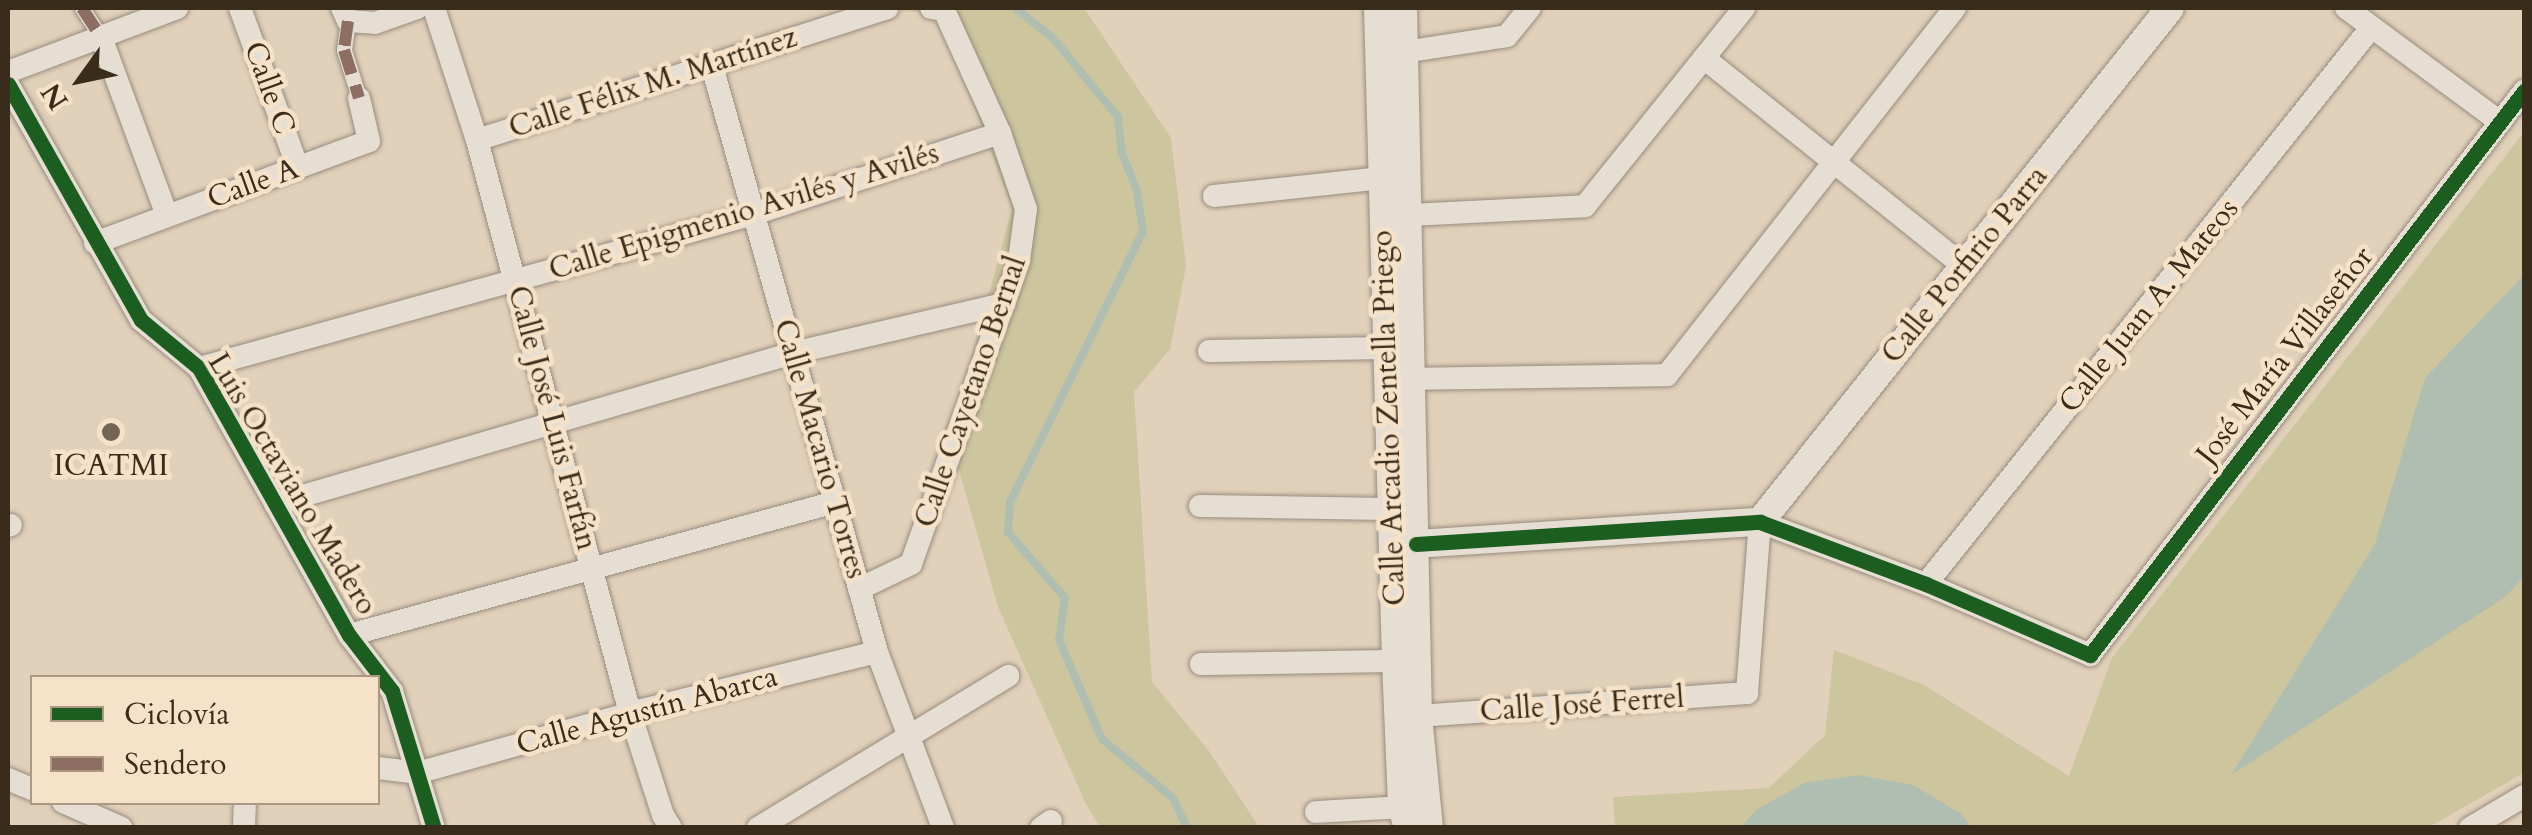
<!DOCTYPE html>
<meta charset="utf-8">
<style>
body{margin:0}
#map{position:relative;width:2532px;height:835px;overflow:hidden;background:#e1d0ba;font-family:Cardo,serif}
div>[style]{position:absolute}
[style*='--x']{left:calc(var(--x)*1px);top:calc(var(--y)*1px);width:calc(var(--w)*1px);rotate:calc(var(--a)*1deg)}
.green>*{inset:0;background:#ccc59e}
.water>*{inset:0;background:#b0beb1}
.stream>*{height:8px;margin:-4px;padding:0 4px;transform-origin:4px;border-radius:4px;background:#b0beb1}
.roads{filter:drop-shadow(0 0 2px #978c7e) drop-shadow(0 0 2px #978c7e)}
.pedestrian>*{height:15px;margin:-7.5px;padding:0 7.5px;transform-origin:7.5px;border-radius:7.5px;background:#e6ded3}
.minor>*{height:22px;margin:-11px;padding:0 11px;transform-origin:11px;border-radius:11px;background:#e6ded3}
.tertiary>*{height:28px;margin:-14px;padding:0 14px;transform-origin:14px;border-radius:14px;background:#e6ded3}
.quiet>*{height:12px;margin-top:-6px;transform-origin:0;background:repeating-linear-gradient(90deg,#8d6e63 0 25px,transparent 0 37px)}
.cycleway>*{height:15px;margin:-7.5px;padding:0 7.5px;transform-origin:7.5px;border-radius:7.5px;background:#1b5e20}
.dots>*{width:28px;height:28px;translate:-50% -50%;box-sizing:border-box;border:5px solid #f6e2c8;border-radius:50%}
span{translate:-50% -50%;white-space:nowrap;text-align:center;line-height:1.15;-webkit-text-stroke:9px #f6e2c8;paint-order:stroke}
.street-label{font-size:30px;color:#3a2c1b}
.poi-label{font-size:30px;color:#3a2c1b}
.frame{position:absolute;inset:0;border:10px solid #3a2c1b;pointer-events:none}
.legend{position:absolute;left:30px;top:675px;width:350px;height:130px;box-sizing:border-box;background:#f6e2c8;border:2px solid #ab9983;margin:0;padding:12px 18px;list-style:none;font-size:30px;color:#3a2c1b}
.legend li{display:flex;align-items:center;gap:20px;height:50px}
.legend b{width:50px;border:2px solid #ab9983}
.north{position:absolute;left:30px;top:30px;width:100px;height:100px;-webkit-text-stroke:8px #f6e2c8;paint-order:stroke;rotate:237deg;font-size:28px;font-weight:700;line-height:40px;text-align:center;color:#3a2c1b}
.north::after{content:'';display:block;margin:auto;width:35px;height:45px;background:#3a2c1b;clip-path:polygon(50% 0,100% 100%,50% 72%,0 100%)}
</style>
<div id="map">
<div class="green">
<i style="clip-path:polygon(829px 8px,1084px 8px,1171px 138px,1186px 266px,1170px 349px,1134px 392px,1152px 682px,1209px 751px,1259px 827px,1100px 827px,1086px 804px,998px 607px,950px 438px,1012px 208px,939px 13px)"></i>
<i style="clip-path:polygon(2524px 132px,2524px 773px,2427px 828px,1615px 828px,1613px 797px,1769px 788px,1825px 735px,1834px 650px,1924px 685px,2069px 776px,2112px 658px)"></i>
</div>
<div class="water">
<i style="clip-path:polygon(2524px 275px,2524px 577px,2505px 597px,2231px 775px,2375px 544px,2425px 378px)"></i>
<i style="clip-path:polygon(1859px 775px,1913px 785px,1960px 813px,1972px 827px,1741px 827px,1756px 810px,1804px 783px)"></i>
</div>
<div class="stream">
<i style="--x:1015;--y:8;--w:47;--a:38.1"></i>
<i style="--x:1052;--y:37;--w:104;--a:50.5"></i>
<i style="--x:1118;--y:117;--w:36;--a:84"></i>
<i style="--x:1122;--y:153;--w:41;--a:68.5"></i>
<i style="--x:1137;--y:191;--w:40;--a:81.5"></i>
<i style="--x:1143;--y:231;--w:302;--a:116.1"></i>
<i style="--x:1010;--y:502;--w:30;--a:94"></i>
<i style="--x:1008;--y:532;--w:87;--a:49.2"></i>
<i style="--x:1065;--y:598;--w:42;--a:98.1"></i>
<i style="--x:1059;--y:640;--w:108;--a:66.5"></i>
<i style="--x:1102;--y:739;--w:92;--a:39.7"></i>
<i style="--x:1173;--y:798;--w:33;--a:65"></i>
</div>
<div class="roads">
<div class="pedestrian">
<i style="--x:82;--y:8;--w:35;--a:57"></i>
<i style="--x:348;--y:21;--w:29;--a:98"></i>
<i style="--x:344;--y:50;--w:50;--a:72.6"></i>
</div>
<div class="minor">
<i style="--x:240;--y:8;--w:170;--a:70.1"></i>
<i style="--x:342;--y:8;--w:14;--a:65"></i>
<i style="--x:348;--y:21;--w:27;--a:4"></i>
<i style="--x:375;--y:23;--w:45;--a:-19.7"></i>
<i style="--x:434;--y:8;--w:139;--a:72"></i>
<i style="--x:477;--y:140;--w:593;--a:75.05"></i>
<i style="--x:630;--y:713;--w:107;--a:72.1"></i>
<i style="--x:663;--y:815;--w:15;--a:58"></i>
<i style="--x:2346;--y:8;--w:192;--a:36.5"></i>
<i style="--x:101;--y:37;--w:190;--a:69.7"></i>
<i style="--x:1404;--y:52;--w:104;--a:-8.8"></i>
<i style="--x:1507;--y:36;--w:36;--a:-51"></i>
<i style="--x:1704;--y:58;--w:333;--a:38.7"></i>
<i style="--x:712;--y:66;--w:609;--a:74.27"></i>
<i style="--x:877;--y:652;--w:188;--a:69.4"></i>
<i style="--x:8;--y:72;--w:181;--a:-20.7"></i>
<i style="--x:8;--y:84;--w:271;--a:60.6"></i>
<i style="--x:141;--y:320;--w:75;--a:39.6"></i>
<i style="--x:199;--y:368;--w:306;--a:60.7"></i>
<i style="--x:349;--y:635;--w:71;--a:52.5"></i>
<i style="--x:392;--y:691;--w:143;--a:73"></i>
<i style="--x:477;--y:140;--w:431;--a:-17.8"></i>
<i style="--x:1214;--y:196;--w:169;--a:-6.1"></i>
<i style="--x:1410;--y:215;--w:175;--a:-2.9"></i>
<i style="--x:1585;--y:206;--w:254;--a:-51.2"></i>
<i style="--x:95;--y:243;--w:292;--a:-20.4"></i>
<i style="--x:369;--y:141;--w:44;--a:-103.1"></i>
<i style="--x:1209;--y:351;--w:178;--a:-1"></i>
<i style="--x:199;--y:368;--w:576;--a:-15.51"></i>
<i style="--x:754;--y:214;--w:259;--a:-18.2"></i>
<i style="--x:1397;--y:379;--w:270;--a:-0.8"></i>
<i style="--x:1667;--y:375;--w:467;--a:-51.9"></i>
<i style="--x:275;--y:504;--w:540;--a:-16.25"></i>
<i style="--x:793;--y:353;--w:217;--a:-13.1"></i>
<i style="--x:1200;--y:506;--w:191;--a:0.9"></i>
<i style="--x:8;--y:526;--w:3;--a:-18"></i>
<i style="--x:1926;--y:584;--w:712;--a:-51.33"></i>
<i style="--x:859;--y:589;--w:58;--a:-25.7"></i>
<i style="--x:911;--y:564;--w:323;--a:-70.4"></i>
<i style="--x:1019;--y:260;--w:51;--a:-82.2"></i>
<i style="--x:1026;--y:209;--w:80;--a:-108.9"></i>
<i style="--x:1000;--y:133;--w:135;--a:-114.5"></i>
<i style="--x:944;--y:10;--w:13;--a:-171"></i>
<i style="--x:349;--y:635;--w:504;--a:-15.3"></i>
<i style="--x:1201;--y:664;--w:195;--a:-0.9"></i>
<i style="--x:1418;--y:716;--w:330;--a:-4"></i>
<i style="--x:1747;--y:693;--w:171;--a:-85.7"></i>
<i style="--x:1760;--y:522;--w:177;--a:20.5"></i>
<i style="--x:1926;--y:584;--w:179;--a:23.4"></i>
<i style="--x:2090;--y:655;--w:712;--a:-52.42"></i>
<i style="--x:378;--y:768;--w:39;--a:7"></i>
<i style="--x:417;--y:773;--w:221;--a:-15.7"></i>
<i style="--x:630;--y:713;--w:254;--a:-13.9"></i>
<i style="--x:8;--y:779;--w:26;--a:23"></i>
<i style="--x:63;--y:802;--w:64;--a:23.8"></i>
<i style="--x:1316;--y:812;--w:86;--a:-3.3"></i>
<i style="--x:244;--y:828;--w:26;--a:-88"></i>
<i style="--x:758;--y:828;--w:293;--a:-31.3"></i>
<i style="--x:1041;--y:828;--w:12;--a:-35"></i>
<i style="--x:2470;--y:828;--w:63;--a:-30.7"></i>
</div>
<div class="tertiary">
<i style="--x:1378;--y:8;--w:653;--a:88.42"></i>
<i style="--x:1396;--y:661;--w:146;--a:87.6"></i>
<i style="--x:1402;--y:807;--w:22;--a:74"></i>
<i style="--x:1403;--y:8;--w:708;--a:88.79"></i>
<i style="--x:1418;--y:716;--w:113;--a:84.4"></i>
<i style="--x:1416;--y:544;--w:345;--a:-3.7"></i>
<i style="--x:1760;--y:522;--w:657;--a:-51.42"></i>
</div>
</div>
<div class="quiet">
<i style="--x:82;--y:8;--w:35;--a:57"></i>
<i style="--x:348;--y:21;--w:29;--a:98"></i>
<i style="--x:344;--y:50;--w:50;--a:72.6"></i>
</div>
<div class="cycleway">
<i style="--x:8;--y:84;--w:271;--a:60.6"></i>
<i style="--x:141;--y:320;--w:75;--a:39.6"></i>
<i style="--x:199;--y:368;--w:306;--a:60.7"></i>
<i style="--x:349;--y:635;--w:71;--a:52.5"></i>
<i style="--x:392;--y:691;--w:143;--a:73"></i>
<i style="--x:1416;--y:544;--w:345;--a:-3.7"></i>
<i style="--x:1760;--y:522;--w:177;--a:20.5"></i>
<i style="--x:1926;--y:584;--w:179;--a:23.4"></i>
<i style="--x:2090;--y:655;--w:712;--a:-52.42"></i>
</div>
<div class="dots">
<i style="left:111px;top:432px;background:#746553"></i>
</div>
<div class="street-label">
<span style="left:653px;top:83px;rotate:-18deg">Calle Félix M. Martínez</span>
<span style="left:269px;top:88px;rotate:70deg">Calle C</span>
<span style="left:253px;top:184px;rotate:-20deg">Calle A</span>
<span style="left:744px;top:212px;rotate:-17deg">Calle Epigmenio Avilés y Avilés</span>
<span style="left:1965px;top:265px;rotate:-51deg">Calle Porfirio Parra</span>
<span style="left:2149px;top:306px;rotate:-51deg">Calle Juan A. Mateos</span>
<span style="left:2285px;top:356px;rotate:-52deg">José María Villaseñor</span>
<span style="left:971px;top:392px;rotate:-71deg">Calle Cayetano Bernal</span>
<span style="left:552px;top:418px;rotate:75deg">Calle José Luis Farfán</span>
<span style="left:1389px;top:418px;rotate:-92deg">Calle Arcadio Zentella Priego</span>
<span style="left:820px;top:449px;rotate:74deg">Calle Macario Torres</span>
<span style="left:292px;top:484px;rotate:59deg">Luis Octaviano Madero</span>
<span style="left:1582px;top:705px;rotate:-4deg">Calle José Ferrel</span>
<span style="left:647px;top:711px;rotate:-15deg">Calle Agustín Abarca</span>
</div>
<div class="poi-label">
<span style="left:111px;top:466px">ICATMI</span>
</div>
<div class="frame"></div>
<ul class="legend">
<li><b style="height:12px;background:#1b5e20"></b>Ciclovía</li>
<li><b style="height:12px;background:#8d6e63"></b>Sendero</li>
</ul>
<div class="north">N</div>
</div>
